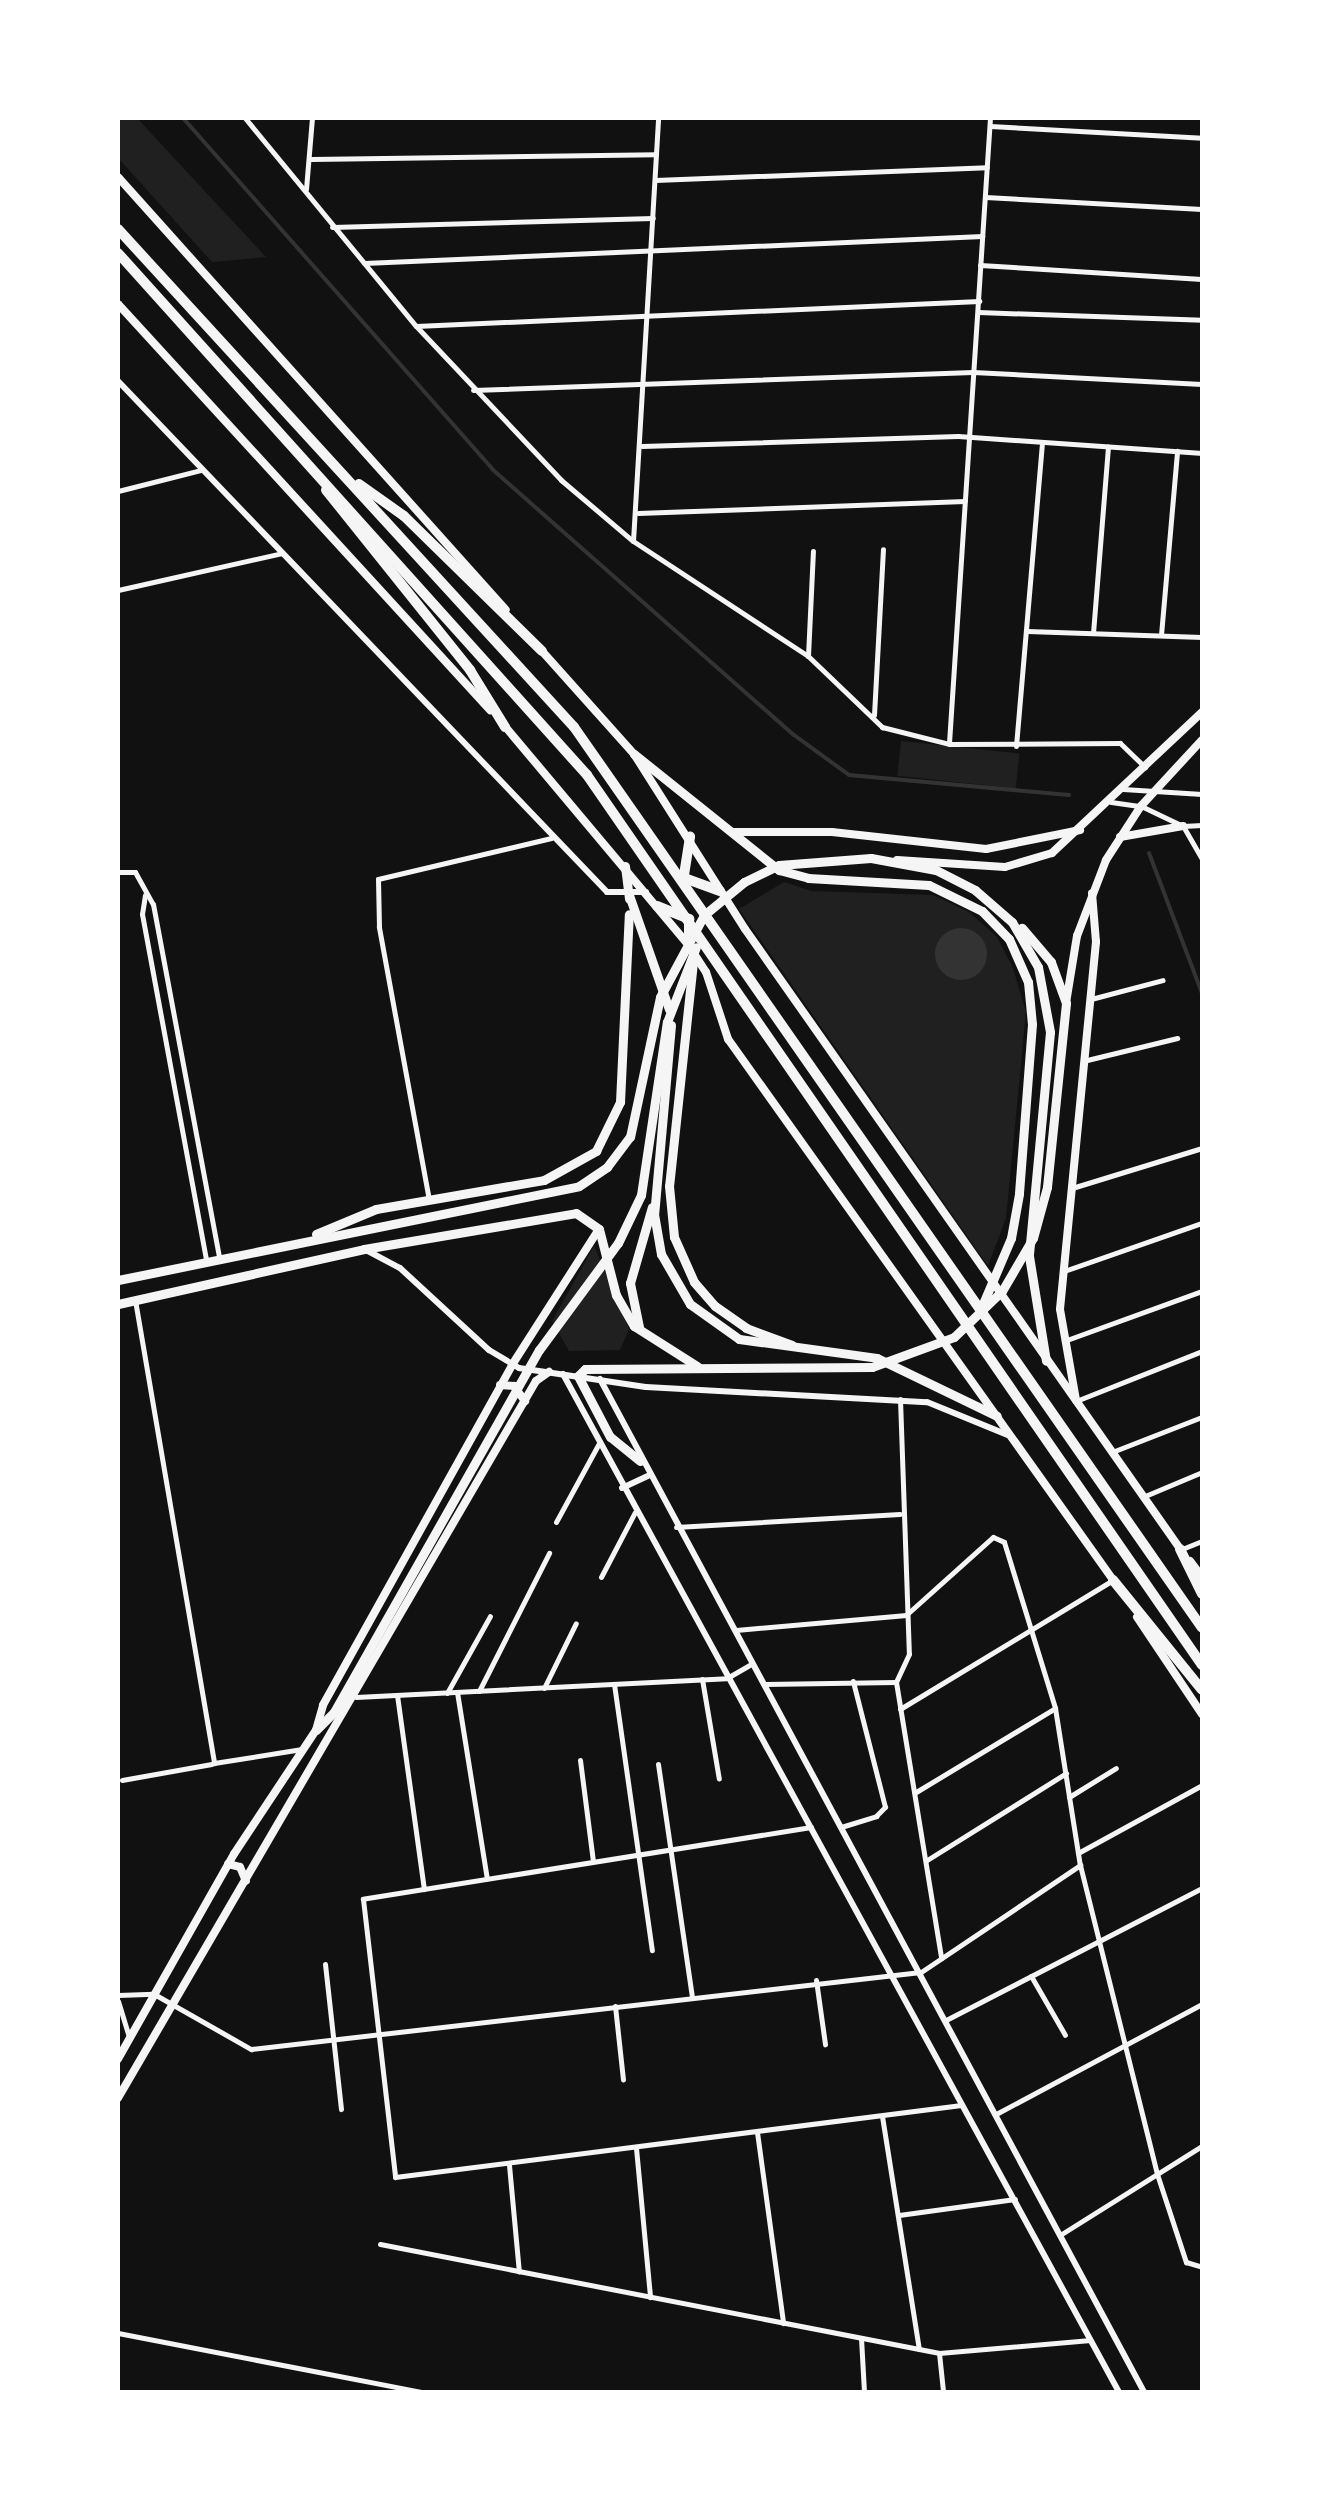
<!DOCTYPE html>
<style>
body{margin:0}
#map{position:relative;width:1320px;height:2510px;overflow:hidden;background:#111;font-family:"PT Sans Narrow",sans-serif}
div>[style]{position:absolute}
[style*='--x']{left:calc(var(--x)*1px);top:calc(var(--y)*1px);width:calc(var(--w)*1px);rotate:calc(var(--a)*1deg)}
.green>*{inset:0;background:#202020;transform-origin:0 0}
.water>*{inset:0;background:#333}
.round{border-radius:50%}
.stream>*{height:4px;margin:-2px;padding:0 2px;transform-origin:2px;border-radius:2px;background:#333}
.minor>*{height:5px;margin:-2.5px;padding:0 2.5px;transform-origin:2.5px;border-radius:2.5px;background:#f5f5f5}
.tertiary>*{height:6px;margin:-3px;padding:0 3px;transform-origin:3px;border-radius:3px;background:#f5f5f5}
.secondary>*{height:8px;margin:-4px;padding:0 4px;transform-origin:4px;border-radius:4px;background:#f5f5f5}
.primary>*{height:9px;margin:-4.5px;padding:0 4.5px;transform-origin:4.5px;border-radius:4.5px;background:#f5f5f5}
.motorway>*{height:10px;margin:-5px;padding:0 5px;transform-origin:5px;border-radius:5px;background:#f5f5f5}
span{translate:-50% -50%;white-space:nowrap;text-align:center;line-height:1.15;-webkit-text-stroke:8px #fff;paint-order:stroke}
.frame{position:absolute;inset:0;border:120px solid #fff;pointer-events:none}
</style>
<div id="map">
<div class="green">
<i style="clip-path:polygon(118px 118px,137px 118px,266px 257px,212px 262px,118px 158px)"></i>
<i style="left:901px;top:741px;width:119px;height:35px;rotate:6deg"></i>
<i style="clip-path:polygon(784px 882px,811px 891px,933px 895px,969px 912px,997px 937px,1013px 968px,1026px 1012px,1006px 1218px,988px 1266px,739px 909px)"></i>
<i style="clip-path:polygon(594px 1246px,629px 1329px,620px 1350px,569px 1351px,552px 1321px)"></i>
</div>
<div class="water">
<i class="round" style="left:935px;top:928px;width:52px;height:52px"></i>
</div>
<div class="stream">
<i style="--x:183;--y:118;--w:468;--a:48.6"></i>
<i style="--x:492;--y:469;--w:402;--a:41.4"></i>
<i style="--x:794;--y:735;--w:68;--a:36"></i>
<i style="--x:849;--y:775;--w:221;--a:5.2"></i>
<i style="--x:1149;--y:853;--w:150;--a:69.3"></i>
</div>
<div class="minor">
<i style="--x:245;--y:118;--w:269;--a:50.6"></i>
<i style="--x:416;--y:326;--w:212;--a:46.7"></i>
<i style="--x:561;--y:480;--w:94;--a:40.3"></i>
<i style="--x:633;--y:541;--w:209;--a:33.3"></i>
<i style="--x:808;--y:656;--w:103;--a:43.8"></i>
<i style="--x:882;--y:727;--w:69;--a:14.2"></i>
<i style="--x:949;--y:744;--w:171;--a:-0.3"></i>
<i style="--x:1120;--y:743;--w:35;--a:44"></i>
<i style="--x:990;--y:126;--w:212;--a:3.2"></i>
<i style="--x:311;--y:159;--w:345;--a:-0.8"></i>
<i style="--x:655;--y:180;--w:332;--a:-2.2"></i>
<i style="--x:306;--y:189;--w:71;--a:-85.2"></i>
<i style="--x:985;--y:197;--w:217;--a:3.2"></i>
<i style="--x:332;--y:227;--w:321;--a:-1.6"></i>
<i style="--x:364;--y:263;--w:619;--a:-2.5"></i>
<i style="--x:980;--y:265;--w:222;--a:3.6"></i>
<i style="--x:978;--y:312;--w:224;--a:2"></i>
<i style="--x:416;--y:326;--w:564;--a:-2.54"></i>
<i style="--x:473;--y:390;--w:500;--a:-2.06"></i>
<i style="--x:973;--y:372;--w:229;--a:3"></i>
<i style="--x:642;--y:446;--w:316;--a:-1.8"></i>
<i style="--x:958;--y:436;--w:245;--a:4"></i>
<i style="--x:118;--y:491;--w:86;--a:-14.2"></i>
<i style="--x:638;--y:513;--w:327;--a:-2.1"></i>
<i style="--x:633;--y:541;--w:424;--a:-86.6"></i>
<i style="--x:118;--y:590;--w:168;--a:-12.7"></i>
<i style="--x:1027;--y:631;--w:175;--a:2"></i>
<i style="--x:1093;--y:633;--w:187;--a:-85.4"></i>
<i style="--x:1161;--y:635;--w:185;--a:-85"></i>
<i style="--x:808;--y:656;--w:105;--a:-87.3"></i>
<i style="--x:874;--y:715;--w:166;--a:-86.9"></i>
<i style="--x:949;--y:743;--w:626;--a:-86.25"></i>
<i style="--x:1016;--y:746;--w:302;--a:-85.1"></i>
<i style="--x:1123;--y:789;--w:79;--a:3.6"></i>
<i style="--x:1111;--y:802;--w:30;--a:8"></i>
<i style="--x:1141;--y:806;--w:47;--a:25.5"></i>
<i style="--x:1183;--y:826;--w:38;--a:60"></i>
<i style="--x:1183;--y:826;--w:19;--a:-3"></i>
<i style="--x:118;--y:872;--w:17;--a:0"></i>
<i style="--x:135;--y:872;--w:37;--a:61"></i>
<i style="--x:153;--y:904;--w:359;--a:79.4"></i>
<i style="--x:145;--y:895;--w:19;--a:99"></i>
<i style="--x:142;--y:914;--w:352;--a:79.5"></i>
<i style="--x:1091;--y:999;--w:74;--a:-14.8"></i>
<i style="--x:1083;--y:1061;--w:97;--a:-13.7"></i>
<i style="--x:1072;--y:1188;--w:136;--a:-17.1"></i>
<i style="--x:429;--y:1200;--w:278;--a:-100.4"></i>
<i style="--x:379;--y:927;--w:48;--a:-91.2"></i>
<i style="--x:378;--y:879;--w:178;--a:-13.3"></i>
<i style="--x:1064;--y:1271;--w:146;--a:-19.2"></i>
<i style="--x:135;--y:1300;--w:470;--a:80.3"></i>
<i style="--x:214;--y:1763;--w:89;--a:-9"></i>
<i style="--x:1064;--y:1341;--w:147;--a:-19.9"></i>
<i style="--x:900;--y:1399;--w:255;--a:88"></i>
<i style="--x:909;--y:1654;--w:31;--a:115"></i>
<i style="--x:896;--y:1682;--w:280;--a:80.7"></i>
<i style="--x:1076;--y:1401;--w:136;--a:-21.6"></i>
<i style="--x:1112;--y:1452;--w:97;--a:-21.3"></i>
<i style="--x:1145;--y:1496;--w:62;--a:-22.8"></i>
<i style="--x:556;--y:1522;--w:88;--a:-61.4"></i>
<i style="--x:676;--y:1527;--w:224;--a:-3.3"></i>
<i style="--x:1182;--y:1549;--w:22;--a:-22"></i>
<i style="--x:601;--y:1577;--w:73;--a:-62.4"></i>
<i style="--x:736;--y:1630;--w:171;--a:-5"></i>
<i style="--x:906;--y:1615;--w:117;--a:-41.9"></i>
<i style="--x:993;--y:1537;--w:12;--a:24"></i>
<i style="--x:1004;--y:1542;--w:174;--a:72.9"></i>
<i style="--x:1055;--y:1708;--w:159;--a:81"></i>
<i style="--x:1080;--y:1865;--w:318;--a:76"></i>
<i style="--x:1157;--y:2174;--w:93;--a:71.8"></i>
<i style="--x:1186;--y:2262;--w:17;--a:17"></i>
<i style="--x:702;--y:1679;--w:101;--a:80.4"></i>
<i style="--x:614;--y:1684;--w:269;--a:81.9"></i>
<i style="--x:765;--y:1684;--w:131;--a:-0.9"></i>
<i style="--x:544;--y:1688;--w:72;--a:-63.8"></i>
<i style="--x:479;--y:1691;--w:155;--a:-63.1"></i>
<i style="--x:457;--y:1692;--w:189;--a:80.9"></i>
<i style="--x:447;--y:1693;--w:88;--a:-60.8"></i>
<i style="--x:397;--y:1695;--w:196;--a:82.1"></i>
<i style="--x:356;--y:1697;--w:371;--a:-2.9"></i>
<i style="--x:727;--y:1678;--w:28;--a:-30"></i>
<i style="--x:900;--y:1709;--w:249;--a:-31.2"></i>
<i style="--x:580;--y:1760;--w:102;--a:82.7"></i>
<i style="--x:658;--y:1764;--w:234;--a:81.7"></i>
<i style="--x:122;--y:1780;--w:91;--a:-10.1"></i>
<i style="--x:916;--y:1792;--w:162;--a:-31.1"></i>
<i style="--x:1069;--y:1797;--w:55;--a:-31.7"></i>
<i style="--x:811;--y:1827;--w:454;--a:170.9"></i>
<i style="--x:363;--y:1899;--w:280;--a:83.4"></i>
<i style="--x:395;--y:2177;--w:571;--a:-7.25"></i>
<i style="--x:841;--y:1827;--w:37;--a:-17"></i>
<i style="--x:876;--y:1816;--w:13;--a:-45"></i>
<i style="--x:885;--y:1807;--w:130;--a:-104.3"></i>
<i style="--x:1078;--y:1853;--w:141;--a:-28.7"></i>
<i style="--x:927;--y:1860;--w:164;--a:-32"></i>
<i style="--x:325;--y:1964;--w:146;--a:83.7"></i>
<i style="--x:1031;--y:1976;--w:68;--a:60"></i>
<i style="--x:816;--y:1980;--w:65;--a:82"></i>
<i style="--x:118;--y:1995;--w:36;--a:-2"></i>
<i style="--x:154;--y:1994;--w:112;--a:29.6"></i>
<i style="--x:251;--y:2049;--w:674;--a:-6.56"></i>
<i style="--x:921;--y:1972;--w:192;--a:-33.9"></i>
<i style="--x:118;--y:2001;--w:37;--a:73"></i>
<i style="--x:615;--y:2006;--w:74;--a:83.8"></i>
<i style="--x:946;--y:2020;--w:288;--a:-27.3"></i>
<i style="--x:996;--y:2114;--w:234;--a:-28.1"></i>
<i style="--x:882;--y:2116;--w:236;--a:81"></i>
<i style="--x:757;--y:2132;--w:193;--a:82.2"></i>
<i style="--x:636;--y:2148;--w:150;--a:84.6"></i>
<i style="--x:509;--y:2165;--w:107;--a:84.7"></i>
<i style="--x:899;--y:2215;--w:117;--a:-7.9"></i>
<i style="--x:1060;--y:2235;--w:168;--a:-32.1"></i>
<i style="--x:380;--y:2244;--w:570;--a:11.03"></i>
<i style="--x:939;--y:2353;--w:152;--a:-4.9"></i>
<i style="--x:118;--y:2333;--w:310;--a:11"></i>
<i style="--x:861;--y:2338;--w:54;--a:86.8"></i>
<i style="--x:939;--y:2353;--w:39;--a:84"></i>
</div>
<div class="tertiary">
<i style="--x:118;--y:381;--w:707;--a:46.26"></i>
<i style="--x:607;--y:892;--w:39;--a:0"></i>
<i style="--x:366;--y:1250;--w:38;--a:28"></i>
<i style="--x:400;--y:1268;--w:121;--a:42.7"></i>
<i style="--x:489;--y:1350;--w:35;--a:31"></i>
<i style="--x:519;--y:1368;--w:128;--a:8.5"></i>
<i style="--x:646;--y:1387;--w:281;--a:3.1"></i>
<i style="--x:927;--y:1402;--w:87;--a:22.2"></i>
<i style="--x:563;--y:1374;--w:1160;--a:61.36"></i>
<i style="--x:600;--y:1379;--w:1150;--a:61.76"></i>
<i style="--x:622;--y:1488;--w:29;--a:-25"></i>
</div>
<div class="secondary">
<i style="--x:118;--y:177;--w:581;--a:48.14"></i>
<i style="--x:118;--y:304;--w:551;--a:47.5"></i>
<i style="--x:541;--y:650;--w:140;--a:48.2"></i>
<i style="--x:634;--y:754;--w:207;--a:57.6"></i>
<i style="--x:745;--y:929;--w:759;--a:54.93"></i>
<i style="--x:503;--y:724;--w:290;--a:50"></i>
<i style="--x:689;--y:946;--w:31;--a:57"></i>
<i style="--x:706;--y:972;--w:71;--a:71.8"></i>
<i style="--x:728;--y:1039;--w:669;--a:54.55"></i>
<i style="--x:733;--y:832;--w:99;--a:0"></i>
<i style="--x:832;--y:832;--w:155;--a:6.3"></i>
<i style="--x:986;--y:849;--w:96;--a:-11.4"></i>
<i style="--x:1120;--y:837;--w:64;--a:-9.9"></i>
<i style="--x:897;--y:860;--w:108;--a:3.7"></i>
<i style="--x:1005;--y:867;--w:49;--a:-16.6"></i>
<i style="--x:1052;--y:853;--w:206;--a:-43.2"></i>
<i style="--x:1066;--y:1003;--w:68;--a:-80.7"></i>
<i style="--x:1077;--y:936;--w:81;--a:-69.1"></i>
<i style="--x:1106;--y:860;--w:64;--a:-57.1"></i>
<i style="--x:1141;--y:806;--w:90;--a:-47.3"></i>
<i style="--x:500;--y:1385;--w:14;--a:4"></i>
<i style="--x:514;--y:1386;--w:19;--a:54"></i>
<i style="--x:1076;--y:1400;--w:92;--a:-100"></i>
<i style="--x:1060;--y:1309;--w:369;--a:-84.4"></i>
<i style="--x:1096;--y:942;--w:49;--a:-94.7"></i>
<i style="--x:1190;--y:1561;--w:20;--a:53"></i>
<i style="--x:1137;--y:1617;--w:117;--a:56.2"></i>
<i style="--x:228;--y:1864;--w:12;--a:14"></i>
<i style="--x:240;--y:1867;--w:15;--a:67"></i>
<i style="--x:118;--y:2059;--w:236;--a:-60.5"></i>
<i style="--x:234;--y:1854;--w:149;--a:-56.5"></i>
<i style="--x:316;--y:1730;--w:26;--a:-74"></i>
<i style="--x:323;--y:1705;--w:389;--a:-60.9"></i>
<i style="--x:512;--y:1365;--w:161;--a:-57.4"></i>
<i style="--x:118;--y:2098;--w:830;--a:-59.76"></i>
<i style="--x:536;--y:1381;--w:16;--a:-35"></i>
</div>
<div class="primary">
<i style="--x:634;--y:754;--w:186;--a:38.7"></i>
<i style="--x:779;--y:870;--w:30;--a:15"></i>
<i style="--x:808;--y:878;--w:121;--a:3.3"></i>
<i style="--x:929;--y:885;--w:59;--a:26.1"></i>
<i style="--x:982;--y:911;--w:39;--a:46"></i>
<i style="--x:1009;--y:939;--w:47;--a:66.2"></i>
<i style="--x:1028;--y:982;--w:42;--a:84.6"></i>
<i style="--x:1032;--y:1024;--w:170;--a:94.4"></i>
<i style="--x:1019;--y:1194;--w:45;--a:100.3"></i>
<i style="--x:1011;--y:1238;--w:74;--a:113.1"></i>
<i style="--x:625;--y:866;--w:33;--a:83"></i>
<i style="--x:629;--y:895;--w:121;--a:70.7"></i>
<i style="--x:693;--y:962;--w:225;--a:96.1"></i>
<i style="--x:669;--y:1186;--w:51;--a:84.4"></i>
<i style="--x:674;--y:1237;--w:49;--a:66"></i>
<i style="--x:694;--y:1282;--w:32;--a:49"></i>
<i style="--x:715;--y:1306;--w:38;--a:35"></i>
<i style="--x:746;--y:1328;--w:49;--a:20.3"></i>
<i style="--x:671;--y:1025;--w:190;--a:95.1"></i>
<i style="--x:654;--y:1214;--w:41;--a:80.1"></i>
<i style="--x:661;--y:1254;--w:58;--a:59.9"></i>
<i style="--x:690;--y:1304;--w:60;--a:35.5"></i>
<i style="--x:739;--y:1339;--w:139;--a:7.8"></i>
<i style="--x:877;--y:1358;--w:133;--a:25.8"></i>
<i style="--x:316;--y:1234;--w:65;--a:-22.6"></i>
<i style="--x:376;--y:1209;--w:170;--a:-9.8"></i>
<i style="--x:544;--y:1180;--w:60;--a:-29.1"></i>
<i style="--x:596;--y:1151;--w:55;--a:-63.9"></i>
<i style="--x:620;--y:1102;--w:188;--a:-87.3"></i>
<i style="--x:118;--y:1280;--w:470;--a:-11.5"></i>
<i style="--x:579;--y:1186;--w:34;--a:-34"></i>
<i style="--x:607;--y:1167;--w:38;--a:-53"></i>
<i style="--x:630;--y:1137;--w:143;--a:-77.9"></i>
<i style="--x:660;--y:997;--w:93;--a:-61.8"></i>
<i style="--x:704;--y:915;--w:52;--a:-39.5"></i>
<i style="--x:744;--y:882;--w:39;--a:-26"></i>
<i style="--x:779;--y:865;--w:92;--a:-4.4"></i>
<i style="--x:871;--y:858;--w:66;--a:10.5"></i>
<i style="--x:936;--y:870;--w:44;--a:27.1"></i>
<i style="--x:975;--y:890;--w:49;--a:40.9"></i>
<i style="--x:1012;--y:922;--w:52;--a:60"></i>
<i style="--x:1038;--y:967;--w:66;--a:79.5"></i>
<i style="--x:1050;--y:1032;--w:225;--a:95.4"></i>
<i style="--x:1029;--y:1256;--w:106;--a:80.8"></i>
<i style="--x:118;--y:1304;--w:252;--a:-12.6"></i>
<i style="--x:364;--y:1249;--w:215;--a:-9.6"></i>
<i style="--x:576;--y:1213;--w:28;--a:35"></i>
<i style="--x:599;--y:1229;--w:68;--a:75.6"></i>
<i style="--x:616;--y:1295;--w:36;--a:60"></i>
<i style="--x:634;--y:1326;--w:75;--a:32.4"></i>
<i style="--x:639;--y:1327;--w:45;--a:-101.6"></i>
<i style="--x:630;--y:1283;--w:79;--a:-73.9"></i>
<i style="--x:640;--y:1461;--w:38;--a:-141"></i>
<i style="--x:610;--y:1437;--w:69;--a:-117.7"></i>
<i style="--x:578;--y:1376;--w:10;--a:-45"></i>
<i style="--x:585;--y:1369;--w:287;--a:-0.4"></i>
<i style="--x:872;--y:1367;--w:87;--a:-20.1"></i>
<i style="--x:954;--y:1337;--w:66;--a:-43.8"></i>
<i style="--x:1002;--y:1291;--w:61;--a:-59.7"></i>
<i style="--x:1033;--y:1238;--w:53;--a:-74.6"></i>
<i style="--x:1047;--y:1187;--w:185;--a:-84.1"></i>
<i style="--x:1066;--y:1003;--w:44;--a:-110.1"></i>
<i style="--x:1051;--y:962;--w:45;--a:-130.5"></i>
<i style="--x:316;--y:1730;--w:25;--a:-45"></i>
<i style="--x:334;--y:1712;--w:416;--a:-60.5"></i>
<i style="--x:539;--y:1350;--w:133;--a:-53.6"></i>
<i style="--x:618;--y:1243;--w:53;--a:-64.4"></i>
<i style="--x:641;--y:1195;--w:175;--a:-81.5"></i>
<i style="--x:667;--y:1022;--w:80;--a:-68.9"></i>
</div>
<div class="motorway">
<i style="--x:118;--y:229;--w:675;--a:47.52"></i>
<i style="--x:574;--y:727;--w:1098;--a:55.12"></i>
<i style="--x:118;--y:253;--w:702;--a:48.06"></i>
<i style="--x:587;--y:775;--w:1082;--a:55.36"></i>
<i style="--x:359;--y:484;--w:55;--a:35.4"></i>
<i style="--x:404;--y:516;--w:193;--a:44.4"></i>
<i style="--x:326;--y:490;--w:231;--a:51.3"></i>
<i style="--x:470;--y:670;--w:67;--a:58.4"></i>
<i style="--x:684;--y:875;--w:39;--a:-81"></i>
<i style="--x:687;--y:879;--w:35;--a:20"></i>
<i style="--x:657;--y:906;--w:35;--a:22"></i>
<i style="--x:689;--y:919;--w:27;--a:90"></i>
<i style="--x:1180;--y:1549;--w:50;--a:63.9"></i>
<i style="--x:1113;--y:1580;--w:141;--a:51"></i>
</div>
<div class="frame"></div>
</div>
